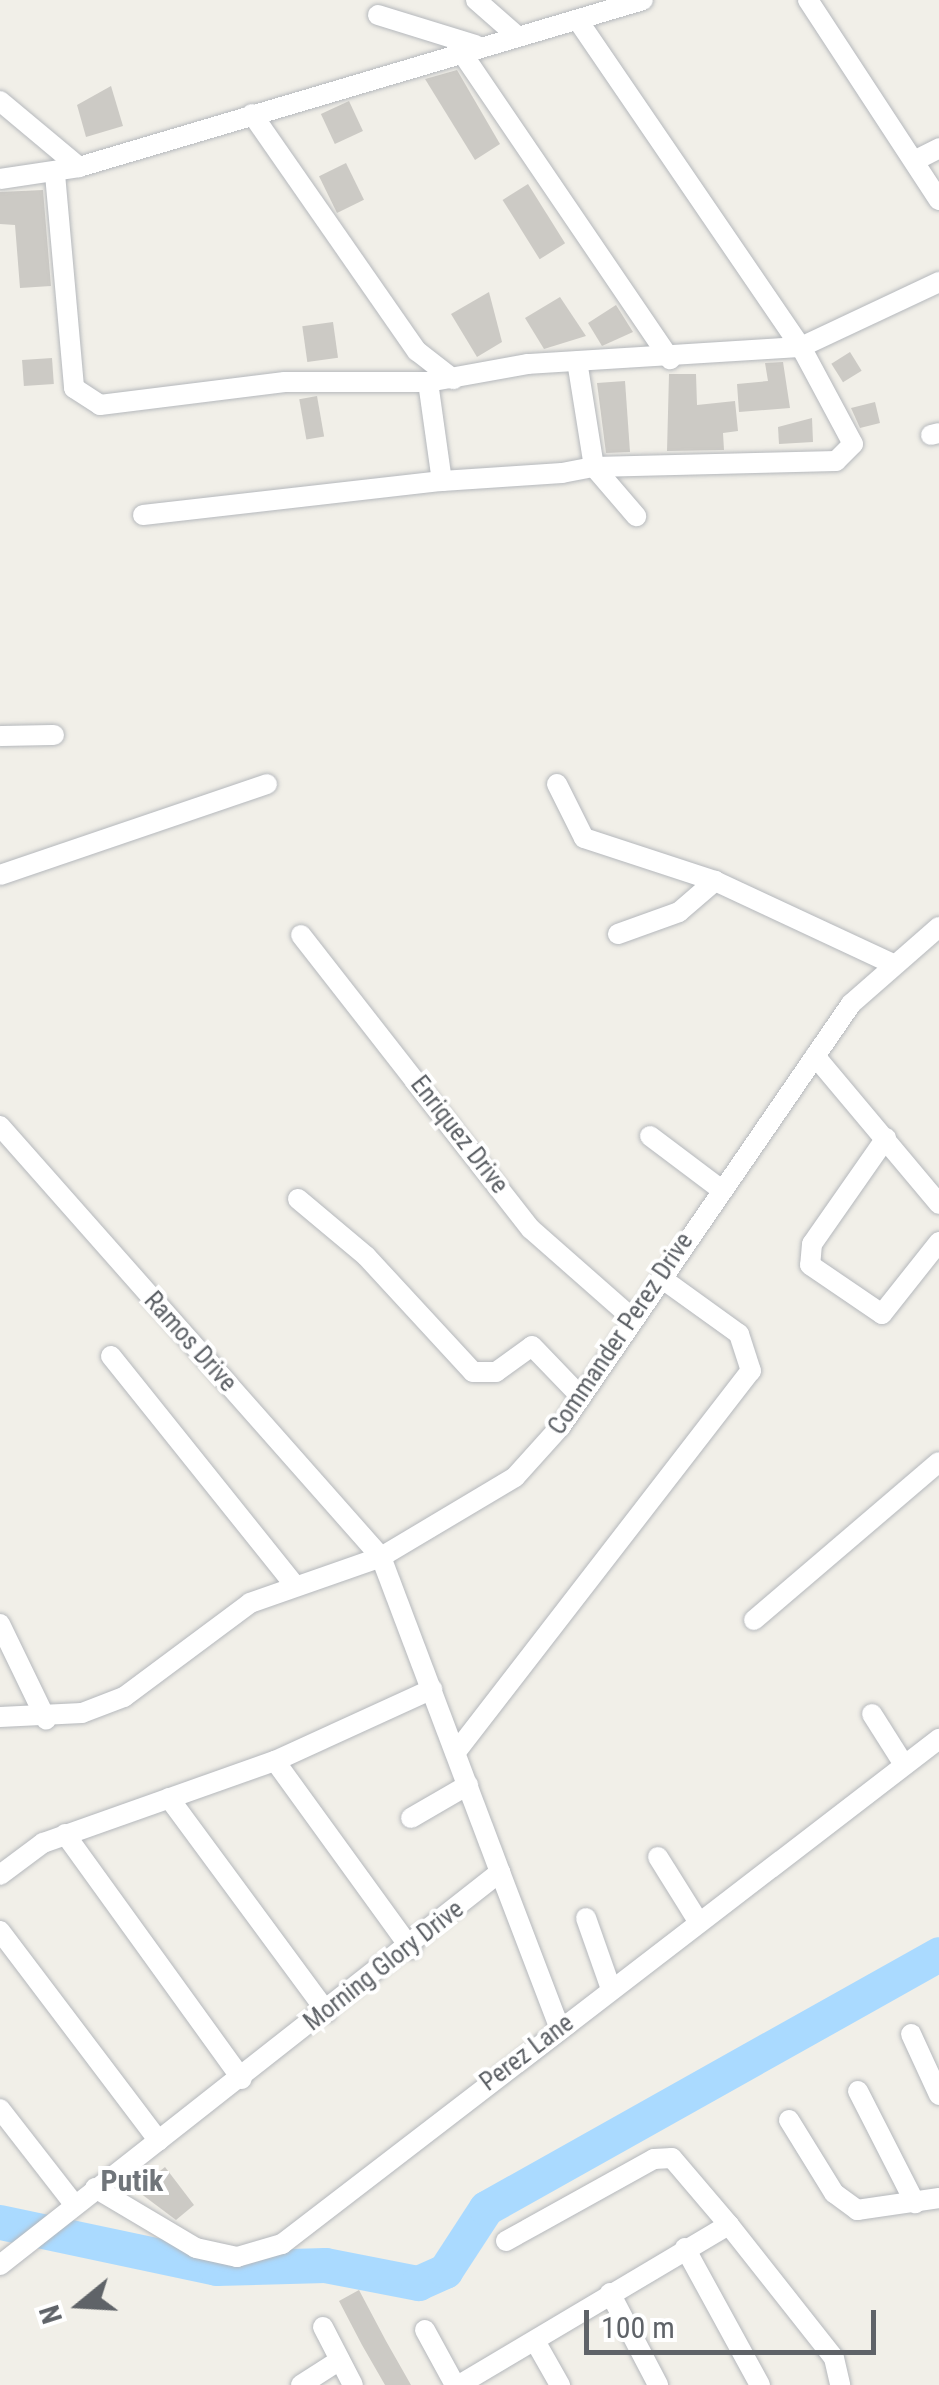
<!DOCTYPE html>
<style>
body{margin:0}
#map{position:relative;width:939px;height:2385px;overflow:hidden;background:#f1efe8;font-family:"Roboto Condensed",sans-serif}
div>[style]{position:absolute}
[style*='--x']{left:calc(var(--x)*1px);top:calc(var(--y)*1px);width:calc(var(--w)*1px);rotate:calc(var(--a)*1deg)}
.river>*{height:35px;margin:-17.5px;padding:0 17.5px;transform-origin:17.5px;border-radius:17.5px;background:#aadaff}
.building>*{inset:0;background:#cccac5;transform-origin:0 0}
.roads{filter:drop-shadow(0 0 2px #b5b8bc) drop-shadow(0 0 2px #b5b8bc)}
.street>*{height:20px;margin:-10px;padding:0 10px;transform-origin:10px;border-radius:10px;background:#fff}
span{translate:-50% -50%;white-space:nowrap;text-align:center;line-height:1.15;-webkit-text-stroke:8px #fff;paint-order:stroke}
.street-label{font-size:25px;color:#5f6368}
.quarter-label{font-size:30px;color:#70757a;font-weight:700}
.north{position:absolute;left:30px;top:2255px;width:100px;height:100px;-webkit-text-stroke:8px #fff;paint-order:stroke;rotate:252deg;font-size:28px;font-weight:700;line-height:40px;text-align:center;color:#5f6368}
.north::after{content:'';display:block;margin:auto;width:35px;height:45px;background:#5f6368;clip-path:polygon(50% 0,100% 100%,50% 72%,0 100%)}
.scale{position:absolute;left:584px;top:2310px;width:292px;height:45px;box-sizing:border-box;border:5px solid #5f6368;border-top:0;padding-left:12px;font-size:30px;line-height:35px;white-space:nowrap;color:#5f6368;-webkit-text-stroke:8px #fff;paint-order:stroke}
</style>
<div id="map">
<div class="river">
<i style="--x:0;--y:2222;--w:221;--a:12"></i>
<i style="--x:216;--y:2268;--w:109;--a:-1.6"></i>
<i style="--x:325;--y:2265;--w:95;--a:11"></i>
<i style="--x:418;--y:2283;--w:30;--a:-24"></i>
<i style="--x:445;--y:2271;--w:75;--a:-56.9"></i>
<i style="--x:486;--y:2208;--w:519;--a:-29.28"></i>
</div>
<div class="building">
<i style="clip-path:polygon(457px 70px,500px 144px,475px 160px,425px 79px)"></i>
<i style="clip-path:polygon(111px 86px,123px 126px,86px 137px,77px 105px)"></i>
<i style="left:349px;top:101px;width:33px;height:31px;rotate:65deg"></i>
<i style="left:346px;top:163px;width:41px;height:30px;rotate:64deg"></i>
<i style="left:528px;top:184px;width:70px;height:30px;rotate:58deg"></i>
<i style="clip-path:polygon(43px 190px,51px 286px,20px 288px,15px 225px,0 224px,0 192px)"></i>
<i style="clip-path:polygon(489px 292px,502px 342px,477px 357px,451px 314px)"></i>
<i style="clip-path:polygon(560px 297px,586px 336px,544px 349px,525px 318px)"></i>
<i style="clip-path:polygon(616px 305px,633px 332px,602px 346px,588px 323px)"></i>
<i style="left:333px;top:322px;width:36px;height:31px;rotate:82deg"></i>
<i style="left:850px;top:352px;width:22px;height:22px;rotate:58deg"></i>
<i style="left:52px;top:358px;width:26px;height:30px;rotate:86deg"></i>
<i style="clip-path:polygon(783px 362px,790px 408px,739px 412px,737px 384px,768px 381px,765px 363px)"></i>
<i style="clip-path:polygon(669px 374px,696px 374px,697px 405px,735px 401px,738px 431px,723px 433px,724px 450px,667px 451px)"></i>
<i style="clip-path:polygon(625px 381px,630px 452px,606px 453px,597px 383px)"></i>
<i style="left:317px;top:396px;width:41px;height:18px;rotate:80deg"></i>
<i style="clip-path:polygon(875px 402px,880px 423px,860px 428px,851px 408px)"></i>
<i style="clip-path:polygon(812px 418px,813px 442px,779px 444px,778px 427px)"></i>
<i style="clip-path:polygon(165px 2167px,194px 2205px,176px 2220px,136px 2190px)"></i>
<i style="clip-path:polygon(359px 2290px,386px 2341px,411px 2385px,385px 2385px,362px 2345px,339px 2301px)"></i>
</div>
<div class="roads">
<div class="street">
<i style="--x:476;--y:0;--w:53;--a:41.2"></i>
<i style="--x:808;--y:0;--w:239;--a:56.8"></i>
<i style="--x:378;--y:15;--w:102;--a:17.2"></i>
<i style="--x:579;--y:22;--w:394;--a:55.7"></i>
<i style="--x:801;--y:347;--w:110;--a:61.8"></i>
<i style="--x:853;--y:444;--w:24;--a:135"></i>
<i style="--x:836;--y:461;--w:242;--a:178.6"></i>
<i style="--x:460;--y:50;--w:374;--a:55.8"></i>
<i style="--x:0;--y:101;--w:103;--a:39.9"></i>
<i style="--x:252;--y:114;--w:289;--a:55.2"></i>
<i style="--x:417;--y:351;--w:46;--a:37.9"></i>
<i style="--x:914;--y:161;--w:28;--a:-27"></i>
<i style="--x:55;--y:174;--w:215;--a:84.9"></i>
<i style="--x:74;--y:388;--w:31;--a:33"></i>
<i style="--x:100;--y:405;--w:186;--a:-7.1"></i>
<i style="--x:285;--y:382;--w:143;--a:0"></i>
<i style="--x:428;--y:382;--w:102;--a:-10.2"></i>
<i style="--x:528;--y:364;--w:274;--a:-3.6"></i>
<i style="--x:801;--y:347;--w:153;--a:-25.2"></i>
<i style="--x:0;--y:179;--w:80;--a:-8.6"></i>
<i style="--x:79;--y:167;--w:588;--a:-16.49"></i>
<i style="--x:428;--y:382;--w:100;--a:82"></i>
<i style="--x:442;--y:481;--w:120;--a:-3.8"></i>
<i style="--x:562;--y:473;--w:33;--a:-11"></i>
<i style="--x:594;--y:467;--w:107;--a:-99.1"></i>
<i style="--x:931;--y:435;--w:8;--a:-14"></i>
<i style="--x:594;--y:467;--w:65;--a:49.4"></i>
<i style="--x:143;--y:515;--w:301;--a:-6.5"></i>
<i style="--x:0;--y:736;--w:54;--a:-1.1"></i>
<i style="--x:557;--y:784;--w:60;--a:63.4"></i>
<i style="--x:584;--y:838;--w:138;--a:18.2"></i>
<i style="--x:715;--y:881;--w:196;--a:25"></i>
<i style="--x:0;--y:875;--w:282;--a:-18.8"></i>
<i style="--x:618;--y:934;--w:65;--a:-19.8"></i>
<i style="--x:679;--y:912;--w:48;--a:-40.7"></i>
<i style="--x:301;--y:935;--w:373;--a:52"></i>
<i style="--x:531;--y:1229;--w:136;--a:41.4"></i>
<i style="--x:815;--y:1056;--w:193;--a:50"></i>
<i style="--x:0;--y:1126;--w:575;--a:48.52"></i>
<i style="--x:381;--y:1557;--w:337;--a:69.3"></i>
<i style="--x:500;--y:1872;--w:636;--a:141.83"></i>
<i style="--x:650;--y:1136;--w:86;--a:37"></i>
<i style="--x:886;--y:1138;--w:129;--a:124.9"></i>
<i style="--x:812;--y:1244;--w:21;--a:95"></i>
<i style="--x:810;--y:1265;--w:87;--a:34.2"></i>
<i style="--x:882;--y:1314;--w:92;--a:-51.6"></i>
<i style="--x:298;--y:1199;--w:89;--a:40"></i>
<i style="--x:366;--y:1256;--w:158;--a:47.3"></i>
<i style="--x:473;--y:1372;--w:23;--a:0"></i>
<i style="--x:496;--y:1372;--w:44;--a:-35.8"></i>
<i style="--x:532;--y:1346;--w:71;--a:46.1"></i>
<i style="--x:111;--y:1356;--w:291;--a:51.3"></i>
<i style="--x:754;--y:1620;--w:243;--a:-40.5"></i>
<i style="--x:0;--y:1624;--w:106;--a:64.2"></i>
<i style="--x:872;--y:1714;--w:58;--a:57.7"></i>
<i style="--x:0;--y:1717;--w:82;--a:-2.8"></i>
<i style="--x:82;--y:1713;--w:45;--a:-20.9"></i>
<i style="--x:124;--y:1697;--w:157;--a:-36.7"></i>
<i style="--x:250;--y:1603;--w:139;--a:-19.3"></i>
<i style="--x:381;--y:1557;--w:156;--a:-30.8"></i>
<i style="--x:515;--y:1477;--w:69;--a:-48"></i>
<i style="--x:561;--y:1426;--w:512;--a:-55.5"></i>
<i style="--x:851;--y:1004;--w:117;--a:-41.2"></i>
<i style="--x:456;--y:1752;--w:482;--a:-52.3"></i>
<i style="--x:751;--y:1371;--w:39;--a:-108"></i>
<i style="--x:739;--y:1334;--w:96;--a:-144.3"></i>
<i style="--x:275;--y:1761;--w:232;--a:54.1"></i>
<i style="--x:169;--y:1798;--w:266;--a:53.6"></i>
<i style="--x:411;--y:1818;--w:66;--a:-30.1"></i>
<i style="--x:65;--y:1834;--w:302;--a:54.2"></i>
<i style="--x:658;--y:1857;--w:75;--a:58"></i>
<i style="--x:500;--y:1872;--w:168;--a:69.1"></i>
<i style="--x:0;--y:1875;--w:54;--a:-36.7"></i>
<i style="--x:43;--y:1843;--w:246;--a:-19.5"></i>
<i style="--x:275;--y:1761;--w:173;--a:-24.6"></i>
<i style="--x:586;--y:1918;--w:75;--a:70.6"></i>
<i style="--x:0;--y:1931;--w:263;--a:52.9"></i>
<i style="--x:911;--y:2034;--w:67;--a:65.3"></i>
<i style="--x:858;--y:2091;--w:126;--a:63"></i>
<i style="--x:0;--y:2109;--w:120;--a:52.1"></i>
<i style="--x:789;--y:2120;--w:86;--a:58.3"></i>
<i style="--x:834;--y:2193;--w:29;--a:36"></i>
<i style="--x:857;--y:2210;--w:83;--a:-8.3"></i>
<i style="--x:95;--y:2188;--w:117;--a:30.7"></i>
<i style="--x:196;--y:2248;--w:42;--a:12.4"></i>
<i style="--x:237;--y:2257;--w:47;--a:-16.1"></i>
<i style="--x:282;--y:2244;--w:829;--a:-37.55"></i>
<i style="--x:506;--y:2241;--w:169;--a:-29"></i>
<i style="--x:654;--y:2159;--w:18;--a:-3"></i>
<i style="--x:672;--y:2158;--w:88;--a:49.6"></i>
<i style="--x:685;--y:2248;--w:156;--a:61.3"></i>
<i style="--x:610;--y:2293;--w:104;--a:62.4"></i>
<i style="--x:323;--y:2327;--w:65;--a:62.7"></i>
<i style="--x:425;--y:2330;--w:63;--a:61.4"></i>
<i style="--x:535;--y:2341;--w:51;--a:60.4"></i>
<i style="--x:301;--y:2385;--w:46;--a:-32.7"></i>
<i style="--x:459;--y:2385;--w:314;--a:-30.7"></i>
<i style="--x:729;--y:2225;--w:169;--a:51.7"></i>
<i style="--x:834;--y:2358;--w:28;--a:77"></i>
</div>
</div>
<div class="street-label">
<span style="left:459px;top:1135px;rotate:52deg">Enriquez Drive</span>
<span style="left:621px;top:1334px;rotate:-56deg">Commander Perez Drive</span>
<span style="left:190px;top:1342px;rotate:48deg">Ramos Drive</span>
<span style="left:384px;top:1966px;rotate:-38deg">Morning Glory Drive</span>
<span style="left:527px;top:2053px;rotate:-37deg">Perez Lane</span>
</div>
<div class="quarter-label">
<span style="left:132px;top:2181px">Putik</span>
</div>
<div class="north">N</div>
<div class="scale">100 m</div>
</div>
